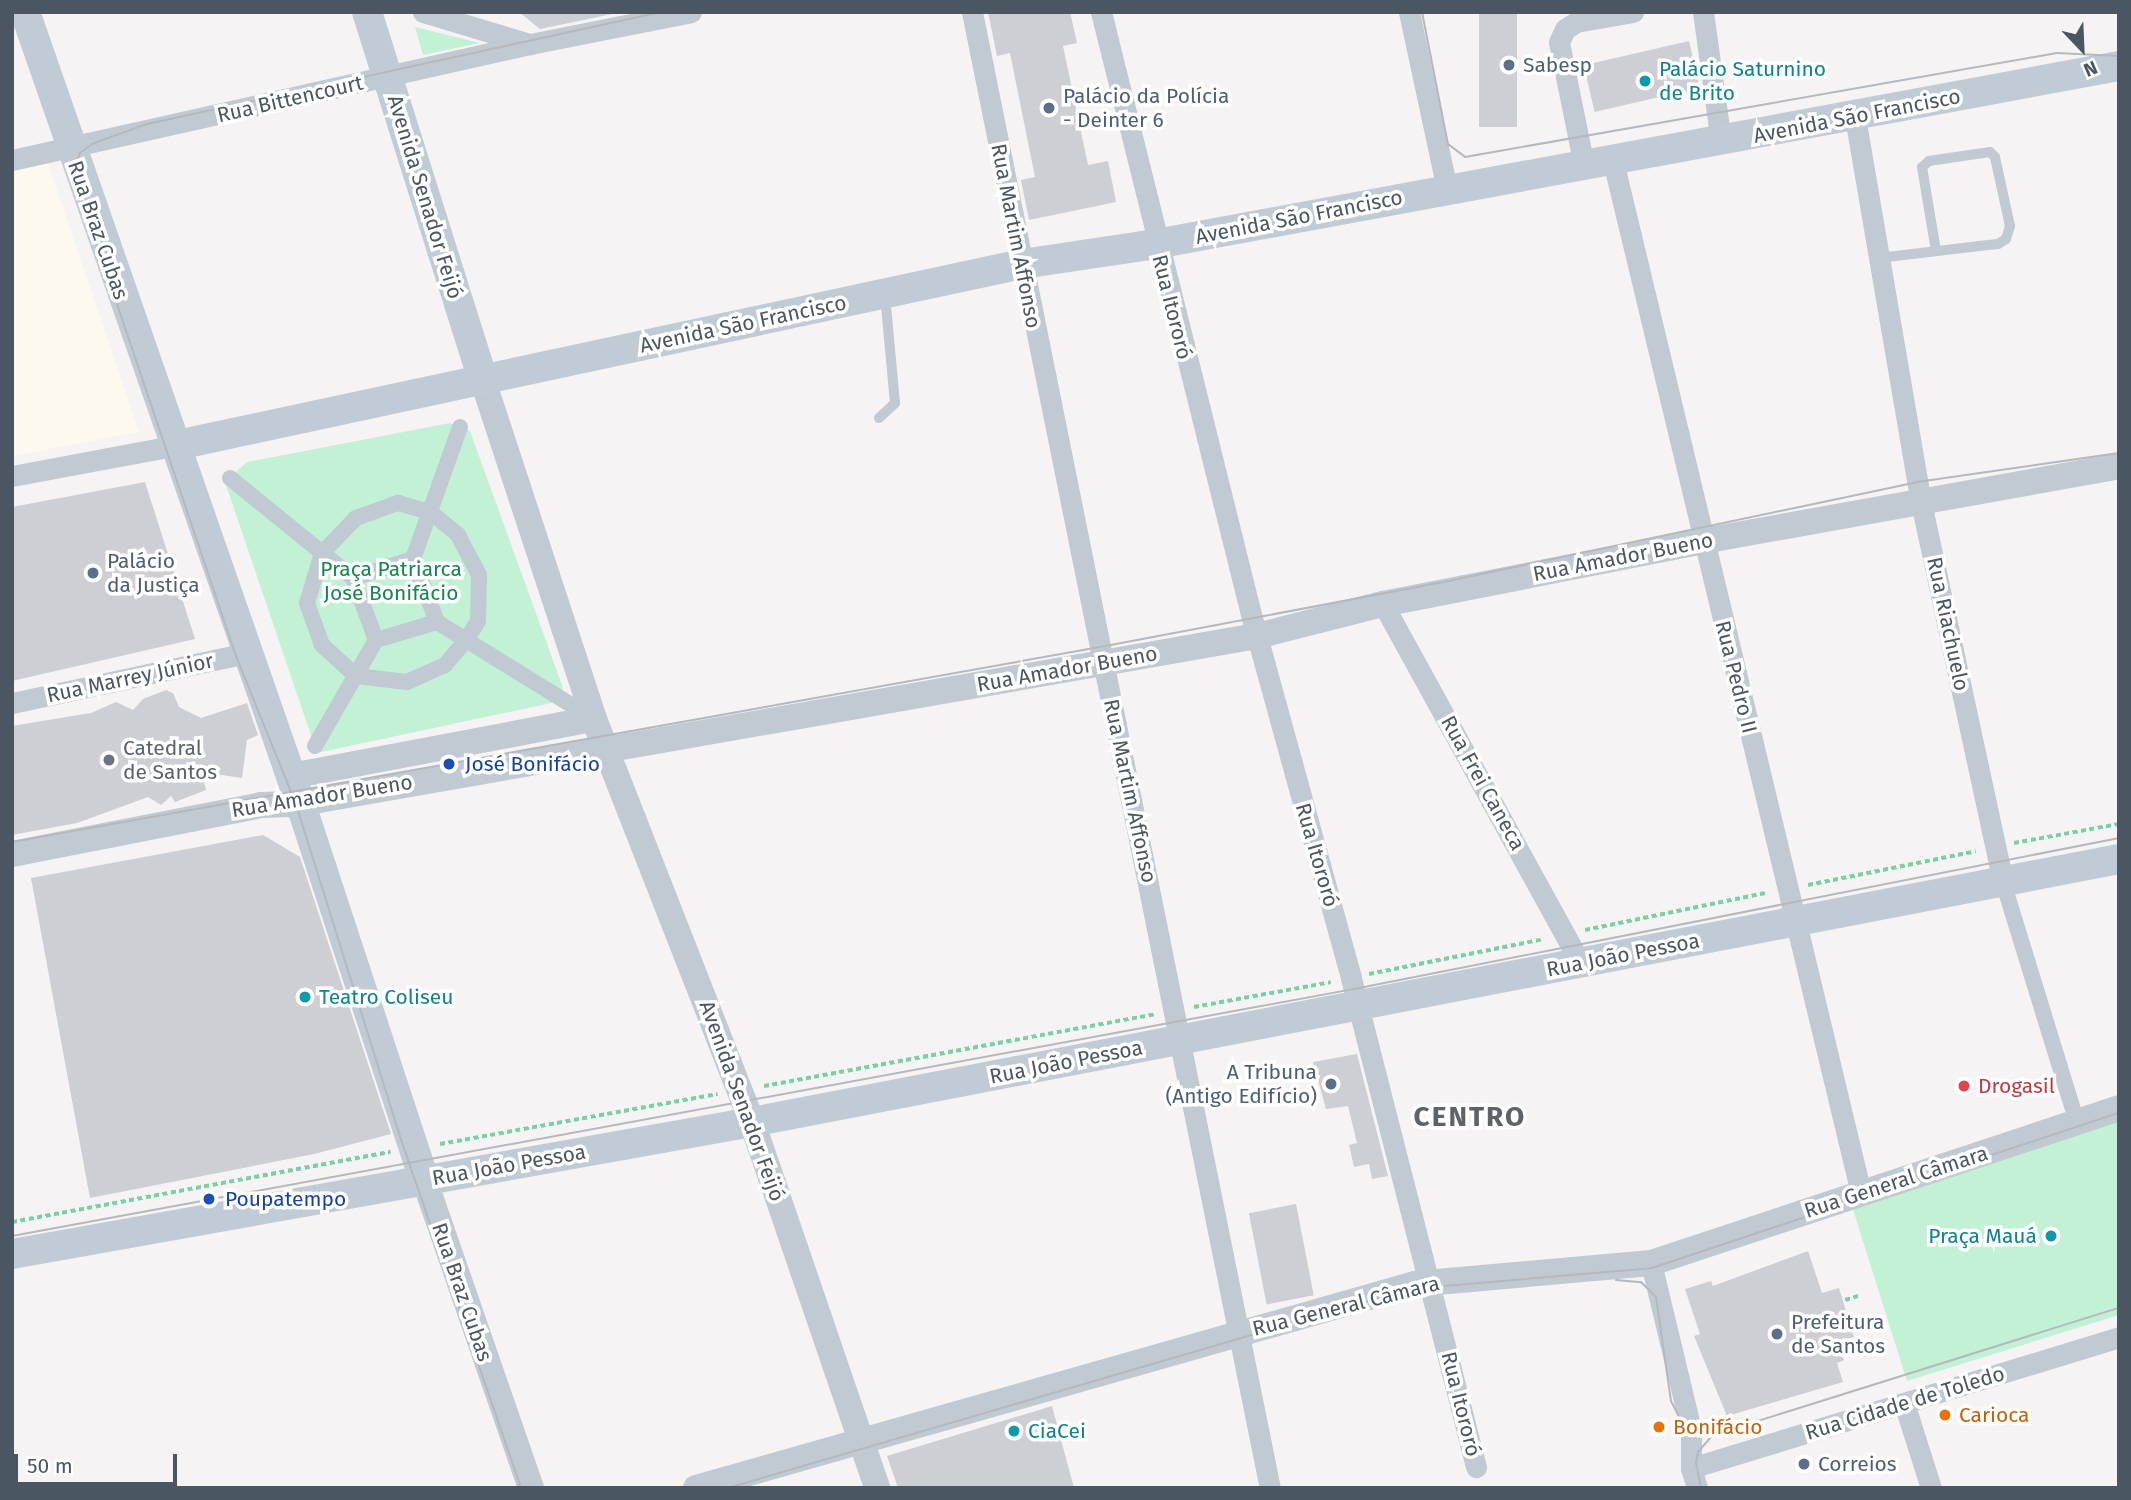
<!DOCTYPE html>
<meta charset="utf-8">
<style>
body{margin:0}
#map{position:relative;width:2131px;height:1500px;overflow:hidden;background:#f5f3f3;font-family:"Fira Sans",sans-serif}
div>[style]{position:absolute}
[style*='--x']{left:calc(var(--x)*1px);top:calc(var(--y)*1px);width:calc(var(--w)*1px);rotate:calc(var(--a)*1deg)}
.commercial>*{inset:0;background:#fdf9ef}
.green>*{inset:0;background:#c3f1d5}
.building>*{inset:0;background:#cdcfd5;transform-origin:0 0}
.path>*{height:3.5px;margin-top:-1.75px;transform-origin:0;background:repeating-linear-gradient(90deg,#7ad0a6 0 5px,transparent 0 8.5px)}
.service>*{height:10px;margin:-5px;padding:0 5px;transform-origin:5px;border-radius:5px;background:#c1cad2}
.pedestrian>*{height:16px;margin:-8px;padding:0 8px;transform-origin:8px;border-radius:8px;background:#c1cad2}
.minor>*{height:21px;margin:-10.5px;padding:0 10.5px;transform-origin:10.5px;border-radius:10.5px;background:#c1cad2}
.tertiary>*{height:26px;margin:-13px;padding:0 13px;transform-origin:13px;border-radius:13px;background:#c1cad2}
.secondary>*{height:30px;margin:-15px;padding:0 15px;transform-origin:15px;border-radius:15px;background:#c1cbd6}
.tram>*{height:2px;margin:-1px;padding:0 1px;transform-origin:1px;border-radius:1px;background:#b5b8bd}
.dots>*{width:19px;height:19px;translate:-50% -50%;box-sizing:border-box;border:4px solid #fff;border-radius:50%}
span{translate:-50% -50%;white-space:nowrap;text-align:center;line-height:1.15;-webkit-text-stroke:7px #fff;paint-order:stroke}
.service-label{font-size:21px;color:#4e5e75}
.left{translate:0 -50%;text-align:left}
.right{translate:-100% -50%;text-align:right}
.culture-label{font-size:21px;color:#0d838f}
.street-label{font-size:21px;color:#4a5661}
.park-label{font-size:21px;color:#17864f}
.worship-label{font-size:21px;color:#5b616d}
.transit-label{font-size:21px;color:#164399}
.health-label{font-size:21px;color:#be3a42}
.food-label{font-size:21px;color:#c56008}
.district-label{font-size:28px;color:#5f6368;font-weight:700;letter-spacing:2px}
.frame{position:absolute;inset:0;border:14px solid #4a5661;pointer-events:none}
.north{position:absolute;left:2047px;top:14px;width:70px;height:70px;-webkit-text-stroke:5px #fff;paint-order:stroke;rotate:157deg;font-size:19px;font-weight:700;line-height:28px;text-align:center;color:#4a5661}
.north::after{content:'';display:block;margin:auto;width:24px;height:32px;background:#4a5661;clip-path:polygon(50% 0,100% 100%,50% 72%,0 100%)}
.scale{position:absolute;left:14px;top:1454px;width:163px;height:32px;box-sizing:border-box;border:4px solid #4a5661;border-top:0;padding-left:9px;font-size:21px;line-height:24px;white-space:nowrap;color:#4a5661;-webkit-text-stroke:5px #fff;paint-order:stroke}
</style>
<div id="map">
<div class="commercial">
<i style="clip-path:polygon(47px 160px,139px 432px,12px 456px,12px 168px)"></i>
</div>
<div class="green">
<i style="clip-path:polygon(415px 27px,480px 43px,423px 55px)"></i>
<i style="clip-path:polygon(450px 423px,470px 431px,563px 688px,561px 701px,317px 753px,225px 482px,247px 462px)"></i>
<i style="clip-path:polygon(2119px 1118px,2119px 1315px,1907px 1381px,1850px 1200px)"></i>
</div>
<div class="building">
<i style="clip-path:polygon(519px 12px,622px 12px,540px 29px)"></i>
<i style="clip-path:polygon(988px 12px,1070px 12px,1077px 43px,1063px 46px,1088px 165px,1108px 161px,1116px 202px,1029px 220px,1021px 180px,1035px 177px,1010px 53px,997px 56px)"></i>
<i style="left:1479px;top:12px;width:38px;height:115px"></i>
<i style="left:1689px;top:41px;width:48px;height:108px;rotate:77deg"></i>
<i style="clip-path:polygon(145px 482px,195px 639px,12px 681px,12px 507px)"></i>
<i style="clip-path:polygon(166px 690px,173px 693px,179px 707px,201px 718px,247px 703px,258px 735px,247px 740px,242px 778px,202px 772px,206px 790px,175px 802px,171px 796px,161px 805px,148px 797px,77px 823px,12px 835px,12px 726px,91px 713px,116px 702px,133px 710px,143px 699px)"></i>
<i style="clip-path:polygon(263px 835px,300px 857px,391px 1134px,314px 1154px,90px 1198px,31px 878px)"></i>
<i style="clip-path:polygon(1357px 1054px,1388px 1176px,1372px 1179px,1369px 1164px,1354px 1167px,1349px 1145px,1357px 1143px,1348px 1106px,1326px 1109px,1313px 1062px)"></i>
<i style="left:1296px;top:1204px;width:93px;height:48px;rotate:79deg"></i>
<i style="clip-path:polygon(1808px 1251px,1822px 1293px,1839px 1288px,1854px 1337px,1837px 1342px,1844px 1360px,1837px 1363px,1843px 1382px,1727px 1416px,1694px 1336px,1700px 1334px,1685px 1289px,1711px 1281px,1713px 1286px)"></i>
<i style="clip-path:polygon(1052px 1406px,1074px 1488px,898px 1488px,887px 1456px)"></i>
</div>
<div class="path">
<i style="--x:2014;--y:843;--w:107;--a:-10.3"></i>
<i style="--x:1808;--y:885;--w:171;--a:-11.4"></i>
<i style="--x:1585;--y:930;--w:185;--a:-11.6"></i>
<i style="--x:1369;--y:974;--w:178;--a:-11.3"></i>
<i style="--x:1194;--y:1007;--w:139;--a:-10.3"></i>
<i style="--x:764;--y:1086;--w:398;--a:-10.4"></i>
<i style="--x:440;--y:1144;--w:282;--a:-10.2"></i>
<i style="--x:12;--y:1222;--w:385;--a:-10.5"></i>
<i style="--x:1845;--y:1300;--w:14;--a:-17"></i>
</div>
<div class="service">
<i style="--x:1879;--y:258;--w:101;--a:-6.8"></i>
<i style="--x:1979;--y:246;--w:19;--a:-6"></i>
<i style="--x:1998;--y:244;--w:9;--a:-32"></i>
<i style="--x:2006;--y:239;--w:14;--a:-73"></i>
<i style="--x:2010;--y:226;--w:71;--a:-102.3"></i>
<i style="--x:1995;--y:157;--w:7;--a:-135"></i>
<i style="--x:1990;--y:152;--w:62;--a:171.6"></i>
<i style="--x:1929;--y:161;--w:9;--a:139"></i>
<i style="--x:1922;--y:167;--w:85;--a:80.5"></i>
<i style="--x:879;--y:418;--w:22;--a:-43"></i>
<i style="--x:895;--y:403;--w:107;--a:-95.3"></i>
</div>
<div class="pedestrian">
<i style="--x:230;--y:478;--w:159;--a:39.1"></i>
<i style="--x:398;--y:503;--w:33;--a:16"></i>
<i style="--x:430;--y:512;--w:36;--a:39"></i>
<i style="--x:458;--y:535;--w:45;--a:62.3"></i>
<i style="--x:479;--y:575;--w:46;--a:91.2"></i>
<i style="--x:478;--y:621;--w:22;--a:122"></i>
<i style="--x:466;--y:640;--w:33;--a:130"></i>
<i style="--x:445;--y:665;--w:42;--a:155.9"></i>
<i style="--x:407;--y:682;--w:51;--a:-173.3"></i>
<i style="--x:356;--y:676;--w:46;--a:-137.6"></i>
<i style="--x:322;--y:645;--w:45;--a:-109.7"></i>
<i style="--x:307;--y:603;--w:52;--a:-73.3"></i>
<i style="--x:322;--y:553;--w:49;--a:-45.8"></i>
<i style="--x:356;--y:518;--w:45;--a:-19.7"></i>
<i style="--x:413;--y:559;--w:140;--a:-70.4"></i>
<i style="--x:437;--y:622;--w:64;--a:163.6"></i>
<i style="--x:376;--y:640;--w:66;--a:-110.4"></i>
<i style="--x:353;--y:578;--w:63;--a:-17.6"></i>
<i style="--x:413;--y:559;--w:67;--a:69.1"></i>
<i style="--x:437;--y:622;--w:185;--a:31.7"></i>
<i style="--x:315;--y:746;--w:122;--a:-60.1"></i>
<i style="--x:2003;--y:882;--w:251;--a:72.9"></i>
</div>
<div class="minor">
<i style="--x:423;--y:12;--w:112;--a:16.7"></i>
<i style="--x:972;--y:12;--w:1506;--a:78.59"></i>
<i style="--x:1101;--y:12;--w:625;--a:76.01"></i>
<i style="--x:1252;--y:618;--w:373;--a:74.6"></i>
<i style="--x:1351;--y:978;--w:505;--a:75.66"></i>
<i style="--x:1409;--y:12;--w:181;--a:77.9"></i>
<i style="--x:1703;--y:12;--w:131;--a:82.1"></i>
<i style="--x:1855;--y:117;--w:387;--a:80.3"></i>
<i style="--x:1920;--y:498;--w:393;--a:77.8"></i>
<i style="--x:12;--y:160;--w:531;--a:-12.62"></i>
<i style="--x:530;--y:44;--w:164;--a:-11.2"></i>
<i style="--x:1613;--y:161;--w:1061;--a:76.49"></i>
<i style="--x:1584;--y:166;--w:126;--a:-101.4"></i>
<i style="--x:1559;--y:42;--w:14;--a:-65"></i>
<i style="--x:1565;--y:29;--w:13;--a:-32"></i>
<i style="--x:1576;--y:22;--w:58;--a:-10"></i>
<i style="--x:12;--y:476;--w:164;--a:-10.6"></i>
<i style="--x:1383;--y:604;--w:409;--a:61.2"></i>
<i style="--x:12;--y:703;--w:240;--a:-12"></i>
<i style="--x:1651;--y:1263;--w:171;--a:76.5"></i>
<i style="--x:1691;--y:1429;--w:39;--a:90"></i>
<i style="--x:1691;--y:1468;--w:21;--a:73"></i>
<i style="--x:1904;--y:1403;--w:89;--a:72.4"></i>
<i style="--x:1691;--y:1468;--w:448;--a:-17"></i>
</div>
<div class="tertiary">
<i style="--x:483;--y:381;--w:356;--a:71.8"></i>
<i style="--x:594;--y:719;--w:433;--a:68.6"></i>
<i style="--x:752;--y:1122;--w:387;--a:71.1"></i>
<i style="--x:291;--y:776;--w:308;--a:-10.7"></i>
<i style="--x:12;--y:854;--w:254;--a:-11.1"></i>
<i style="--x:261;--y:805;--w:35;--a:-2"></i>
<i style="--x:296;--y:804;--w:976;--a:-9.92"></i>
<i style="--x:1257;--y:636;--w:130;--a:-14.3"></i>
<i style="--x:1383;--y:604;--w:326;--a:-11.1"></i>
<i style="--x:1703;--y:541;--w:423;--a:-10.2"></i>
<i style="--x:424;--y:1179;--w:327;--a:70.9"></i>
<i style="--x:696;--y:1488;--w:747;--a:-15.84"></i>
<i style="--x:1415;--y:1284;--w:237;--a:-5.1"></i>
<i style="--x:1651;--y:1263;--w:493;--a:-18.3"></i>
</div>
<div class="secondary">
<i style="--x:25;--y:12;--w:836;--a:70.81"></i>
<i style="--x:300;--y:802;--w:397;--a:71.8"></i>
<i style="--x:367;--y:12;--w:387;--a:72.5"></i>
<i style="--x:173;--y:446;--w:868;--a:-12.1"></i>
<i style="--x:1022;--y:264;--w:135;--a:-8.5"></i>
<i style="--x:1156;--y:244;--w:979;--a:-10.47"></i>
<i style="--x:12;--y:1254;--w:752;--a:-10.11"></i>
<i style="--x:752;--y:1122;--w:1392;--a:-10.89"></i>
</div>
<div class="tram">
<i style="--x:1422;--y:12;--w:135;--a:78.9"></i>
<i style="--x:1448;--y:144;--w:21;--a:37"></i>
<i style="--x:1465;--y:157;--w:601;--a:-9.96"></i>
<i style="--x:2057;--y:53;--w:62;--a:2.8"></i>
<i style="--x:12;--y:842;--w:1105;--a:-10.16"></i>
<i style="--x:1100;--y:647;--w:359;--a:-10.7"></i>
<i style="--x:1453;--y:580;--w:474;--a:-11.9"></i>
<i style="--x:1917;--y:482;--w:204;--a:-8.2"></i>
<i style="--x:12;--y:1236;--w:1365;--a:-10.43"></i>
<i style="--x:1354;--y:989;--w:780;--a:-11.17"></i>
<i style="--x:1616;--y:1280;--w:25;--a:5"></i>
<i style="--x:1641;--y:1282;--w:21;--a:45"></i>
<i style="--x:1656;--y:1297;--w:105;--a:81.8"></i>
<i style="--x:1671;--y:1401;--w:25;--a:63"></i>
<i style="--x:1682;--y:1423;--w:16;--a:30"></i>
<i style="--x:1696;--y:1431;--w:24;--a:2"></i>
<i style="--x:521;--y:1488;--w:359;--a:-109"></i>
<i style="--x:404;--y:1149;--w:362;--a:-107.4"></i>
<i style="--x:296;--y:804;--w:160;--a:-112.1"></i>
<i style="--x:236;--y:656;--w:509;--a:-108.68"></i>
<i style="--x:73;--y:174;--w:22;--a:-72"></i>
<i style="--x:80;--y:153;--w:17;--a:-36"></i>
<i style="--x:94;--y:143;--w:56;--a:-19.7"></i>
<i style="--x:147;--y:124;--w:526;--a:-12.29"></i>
<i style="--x:728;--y:1488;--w:677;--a:-16.29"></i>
<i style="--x:1378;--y:1298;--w:55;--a:-11.5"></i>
<i style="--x:1432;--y:1287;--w:221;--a:-4.9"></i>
<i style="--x:1652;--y:1268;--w:492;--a:-18.4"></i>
<i style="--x:1701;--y:1488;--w:25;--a:-101"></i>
<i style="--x:1696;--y:1463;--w:11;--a:-80"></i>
<i style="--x:1698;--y:1452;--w:23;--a:-49"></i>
<i style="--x:1713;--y:1435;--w:425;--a:-17.4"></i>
</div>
<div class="dots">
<i style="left:1509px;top:65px;background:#5c6f8a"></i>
<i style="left:1645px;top:81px;background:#0f9aa8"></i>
<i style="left:1049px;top:108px;background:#5c6f8a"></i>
<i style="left:93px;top:573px;background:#5c6f8a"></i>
<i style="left:109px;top:760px;background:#6b7280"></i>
<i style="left:449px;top:764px;background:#1a4fb4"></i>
<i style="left:305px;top:997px;background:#0f9aa8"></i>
<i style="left:1331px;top:1084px;background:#5c6f8a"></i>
<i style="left:1964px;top:1086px;background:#e0444e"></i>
<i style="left:209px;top:1199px;background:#1a4fb4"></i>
<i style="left:2051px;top:1236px;background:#0f9aa8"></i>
<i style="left:1777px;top:1334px;background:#5c6f8a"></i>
<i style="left:1945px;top:1415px;background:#e8710a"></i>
<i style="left:1659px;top:1427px;background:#e8710a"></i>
<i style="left:1014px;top:1431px;background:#0f9aa8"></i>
<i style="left:1804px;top:1464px;background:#5c6f8a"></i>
</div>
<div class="service-label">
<span class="left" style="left:1523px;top:65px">Sabesp</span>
<span class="left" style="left:1063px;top:108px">Palácio da Polícia<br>- Deinter 6</span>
<span class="left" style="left:107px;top:573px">Palácio<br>da Justiça</span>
<span class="right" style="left:1317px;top:1084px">A Tribuna<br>(Antigo Edifício)</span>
<span class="left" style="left:1791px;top:1334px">Prefeitura<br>de Santos</span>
<span class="left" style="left:1818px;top:1464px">Correios</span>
</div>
<div class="culture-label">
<span class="left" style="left:1659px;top:81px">Palácio Saturnino<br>de Brito</span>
<span class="left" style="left:319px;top:997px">Teatro Coliseu</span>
<span class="right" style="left:2037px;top:1236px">Praça Mauá</span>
<span class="left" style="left:1028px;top:1431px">CiaCei</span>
</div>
<div class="street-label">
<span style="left:290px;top:99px;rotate:-13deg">Rua Bittencourt</span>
<span style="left:1857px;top:116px;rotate:-11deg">Avenida São Francisco</span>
<span style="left:425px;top:197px;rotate:73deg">Avenida Senador Feijó</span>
<span style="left:1299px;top:217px;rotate:-11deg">Avenida São Francisco</span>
<span style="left:98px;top:230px;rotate:71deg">Rua Braz Cubas</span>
<span style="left:1016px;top:236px;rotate:79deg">Rua Martim Affonso</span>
<span style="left:1172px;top:307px;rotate:76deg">Rua Itororó</span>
<span style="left:743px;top:324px;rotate:-12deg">Avenida São Francisco</span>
<span style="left:1623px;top:557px;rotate:-11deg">Rua Amador Bueno</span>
<span style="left:1948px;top:624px;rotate:78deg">Rua Riachuelo</span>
<span style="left:1067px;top:669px;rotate:-10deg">Rua Amador Bueno</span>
<span style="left:1736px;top:677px;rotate:76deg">Rua Pedro II</span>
<span style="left:130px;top:678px;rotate:-12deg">Rua Marrey Júnior</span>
<span style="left:1483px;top:783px;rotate:61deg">Rua Frei Caneca</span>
<span style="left:1130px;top:791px;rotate:78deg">Rua Martim Affonso</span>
<span style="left:322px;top:796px;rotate:-9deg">Rua Amador Bueno</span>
<span style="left:1317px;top:855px;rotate:74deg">Rua Itororó</span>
<span style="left:1623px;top:955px;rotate:-11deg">Rua João Pessoa</span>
<span style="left:1066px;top:1062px;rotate:-11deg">Rua João Pessoa</span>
<span style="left:742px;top:1101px;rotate:70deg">Avenida Senador Feijó</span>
<span style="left:509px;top:1165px;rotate:-10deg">Rua João Pessoa</span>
<span style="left:1896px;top:1182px;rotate:-18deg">Rua General Câmara</span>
<span style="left:462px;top:1292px;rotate:71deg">Rua Braz Cubas</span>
<span style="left:1346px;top:1306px;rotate:-14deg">Rua General Câmara</span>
<span style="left:1905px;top:1403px;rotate:-17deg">Rua Cidade de Toledo</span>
<span style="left:1461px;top:1404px;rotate:76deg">Rua Itororó</span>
</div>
<div class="park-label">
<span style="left:391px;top:581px">Praça Patriarca<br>José Bonifácio</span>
</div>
<div class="worship-label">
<span class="left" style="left:123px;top:760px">Catedral<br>de Santos</span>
</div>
<div class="transit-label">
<span class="left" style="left:465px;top:764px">José Bonifácio</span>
<span class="left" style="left:225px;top:1199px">Poupatempo</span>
</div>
<div class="health-label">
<span class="left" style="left:1978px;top:1086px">Drogasil</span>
</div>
<div class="food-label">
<span class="left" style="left:1959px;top:1415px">Carioca</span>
<span class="left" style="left:1673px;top:1427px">Bonifácio</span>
</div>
<div class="district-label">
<span style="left:1470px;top:1117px">CENTRO</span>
</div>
<div class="frame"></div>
<div class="north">N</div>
<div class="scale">50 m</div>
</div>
